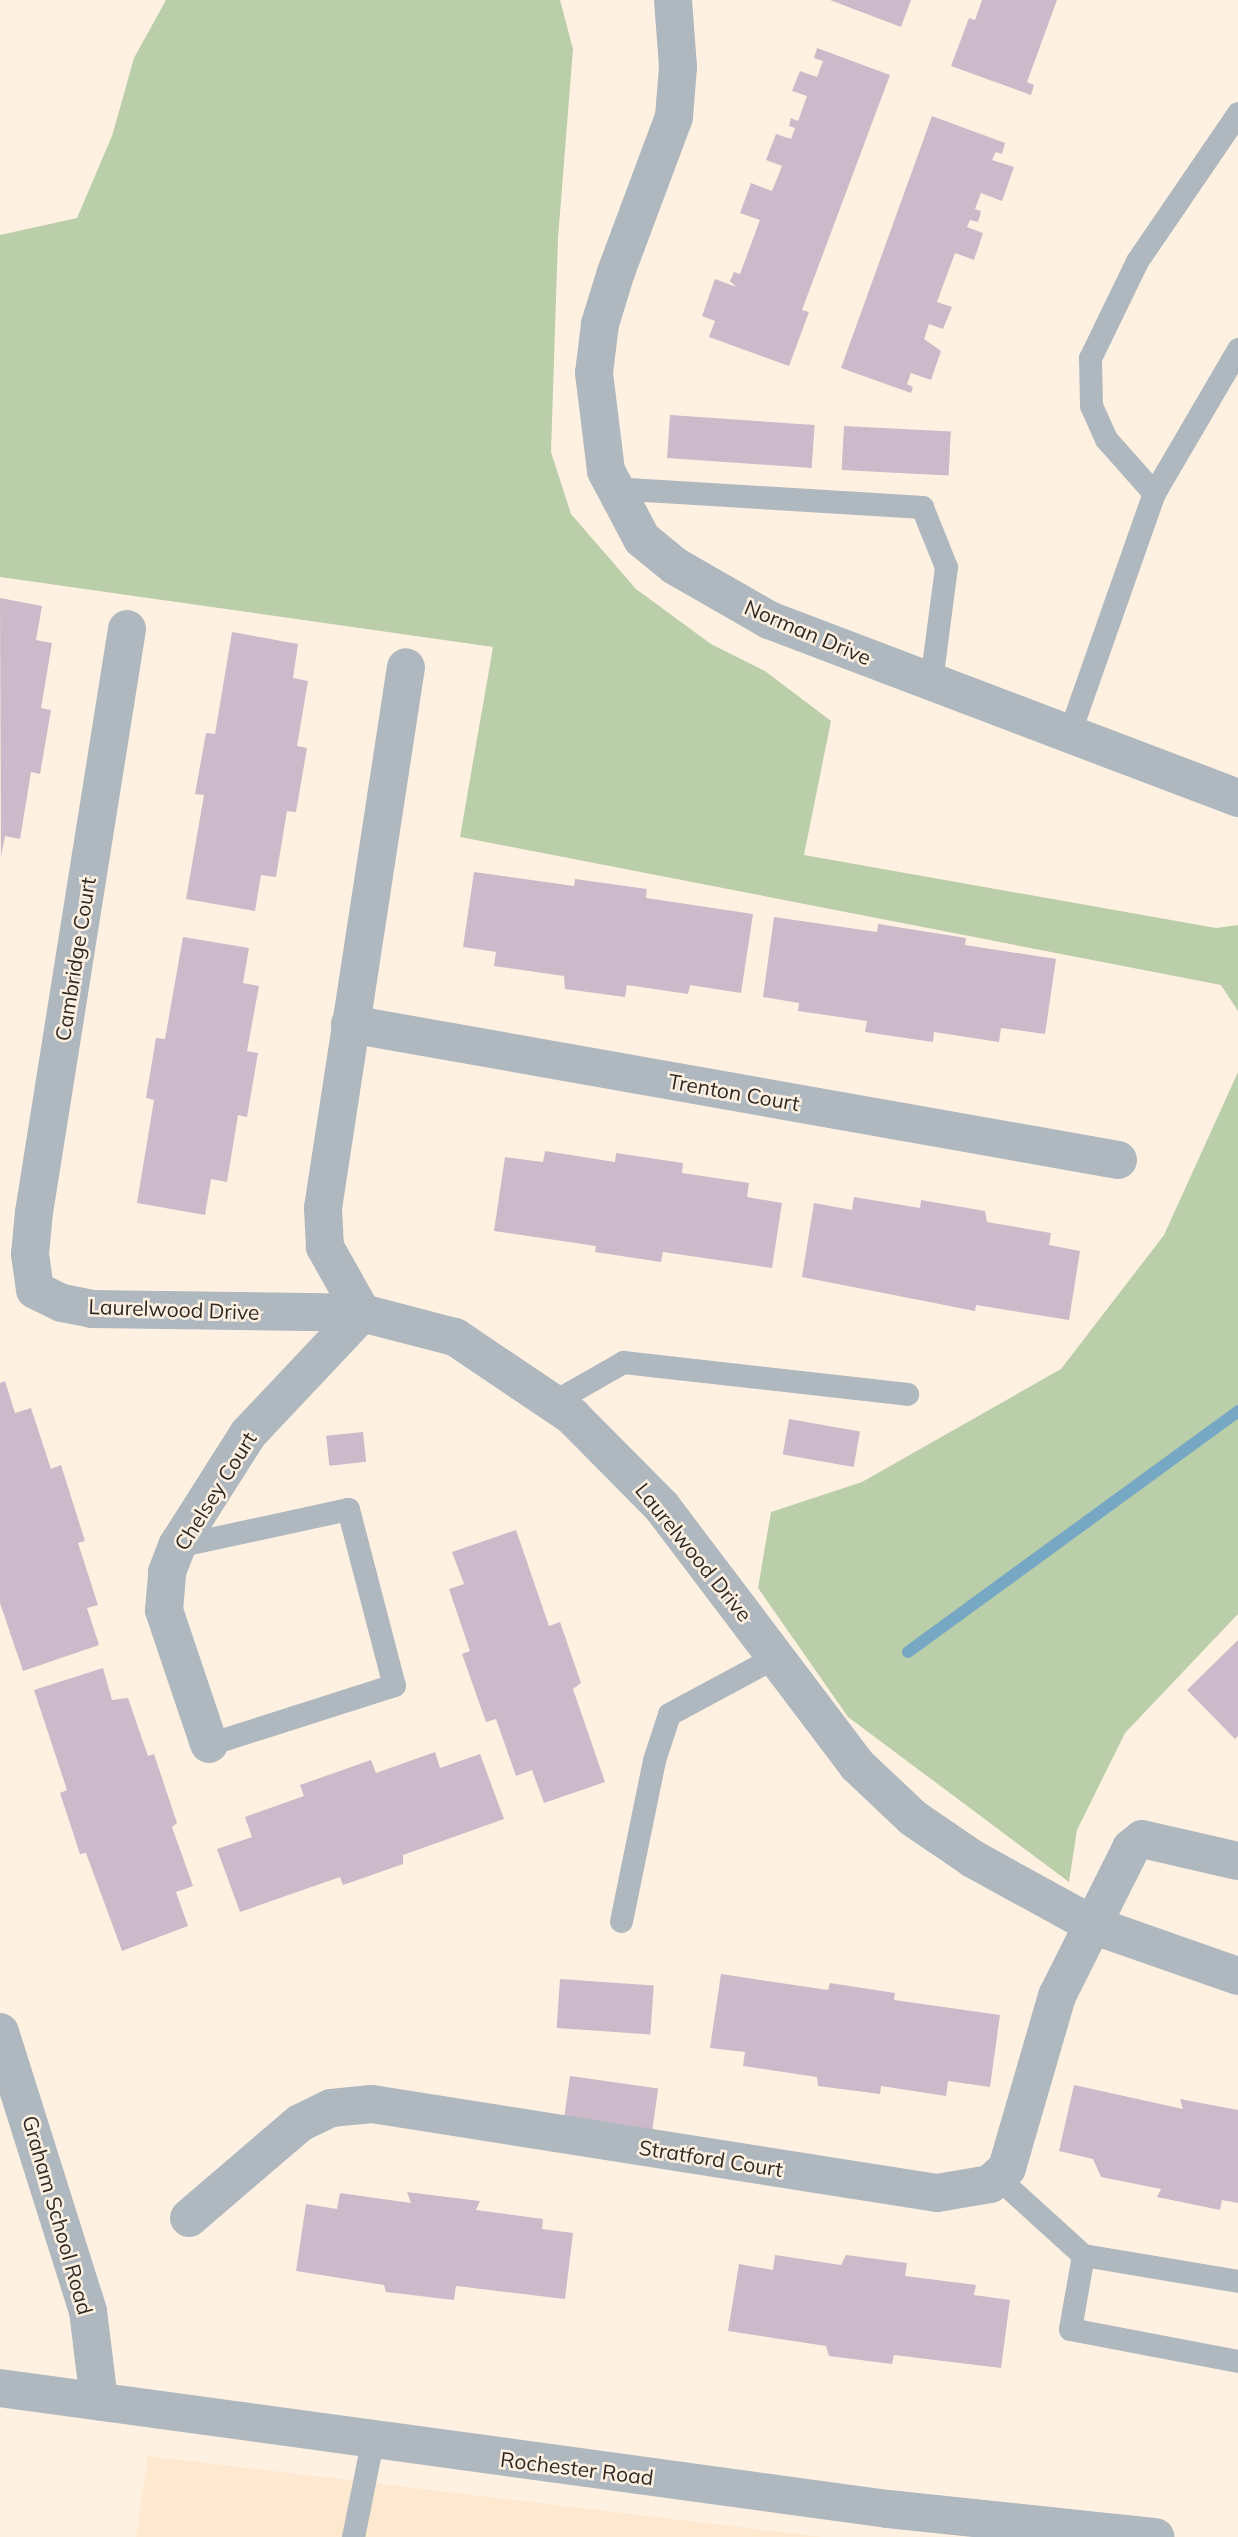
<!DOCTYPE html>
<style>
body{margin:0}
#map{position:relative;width:1238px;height:2537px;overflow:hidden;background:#fff1e2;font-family:Mulish,sans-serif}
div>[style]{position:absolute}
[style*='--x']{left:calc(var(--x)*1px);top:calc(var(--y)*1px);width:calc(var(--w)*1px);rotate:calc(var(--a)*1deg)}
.built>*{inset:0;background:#ffe8d0}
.green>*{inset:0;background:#baceaa}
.stream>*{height:12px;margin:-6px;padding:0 6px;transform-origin:6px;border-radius:6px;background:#76a8c4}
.building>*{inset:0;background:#ccb9c9;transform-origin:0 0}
.service>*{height:23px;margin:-11.5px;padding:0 11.5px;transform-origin:11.5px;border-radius:11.5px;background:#afb8bf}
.minor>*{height:38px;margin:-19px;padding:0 19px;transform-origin:19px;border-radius:19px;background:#afb8bf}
.tertiary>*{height:38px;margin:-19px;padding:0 19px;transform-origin:19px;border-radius:19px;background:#afb8bf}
span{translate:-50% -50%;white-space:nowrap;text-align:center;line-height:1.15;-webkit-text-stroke:5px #fff1e2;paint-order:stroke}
.street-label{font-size:21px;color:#302923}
</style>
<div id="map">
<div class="built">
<i style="clip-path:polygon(148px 2456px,822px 2537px,136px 2537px)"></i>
</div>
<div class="green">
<i style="clip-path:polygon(166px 0,560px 0,573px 49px,558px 238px,551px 452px,571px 514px,636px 589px,711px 644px,765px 671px,831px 721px,804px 855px,1216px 928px,1238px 925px,1238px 1011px,1221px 985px,460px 837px,493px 647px,0 577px,0 235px,77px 218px,112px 136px,134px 58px)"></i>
<i style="clip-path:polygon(1238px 1072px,1238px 1614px,1125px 1733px,1077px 1830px,1069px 1882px,848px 1717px,758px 1588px,771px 1512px,862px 1482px,1061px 1369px,1164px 1235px)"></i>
</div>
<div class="stream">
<i style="--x:908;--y:1652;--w:409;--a:-36.1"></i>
</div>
<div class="building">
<i style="clip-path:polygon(830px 0,911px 0,901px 27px)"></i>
<i style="clip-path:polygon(982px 0,1057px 0,1027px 82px,1034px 85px,1031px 95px,951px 66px,969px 18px,975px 20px)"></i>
<i style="clip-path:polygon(817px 48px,890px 75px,802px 310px,809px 312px,789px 366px,709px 337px,715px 321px,702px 316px,715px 279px,736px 287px,730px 281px,734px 272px,740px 274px,760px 220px,740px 213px,751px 183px,772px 191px,782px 166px,766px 160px,776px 134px,791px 139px,795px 128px,789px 126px,791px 118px,798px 121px,807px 96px,792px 91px,800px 71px,817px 77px,823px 61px,814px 58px)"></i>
<i style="clip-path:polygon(932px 116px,1005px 143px,1002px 154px,996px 152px,992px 160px,1014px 167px,1002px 201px,981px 193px,975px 209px,981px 211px,978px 222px,970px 220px,967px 227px,983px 233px,974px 260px,955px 253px,937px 302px,952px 307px,943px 329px,929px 324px,924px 339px,941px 351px,931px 380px,911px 373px,907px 384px,913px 387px,911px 393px,841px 368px)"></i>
<i style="left:670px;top:415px;width:145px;height:43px;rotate:4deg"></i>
<i style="left:844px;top:426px;width:107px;height:44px;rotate:3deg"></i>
<i style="clip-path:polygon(0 598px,42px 606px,36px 640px,52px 643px,41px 708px,51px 710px,40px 774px,31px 772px,20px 839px,5px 836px,1px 857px)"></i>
<i style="clip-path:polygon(232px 632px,298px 644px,293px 678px,308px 681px,297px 746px,307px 748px,296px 812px,287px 811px,276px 877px,261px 875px,255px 911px,186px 899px,204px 795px,195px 794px,206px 733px,215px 734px)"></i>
<i style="clip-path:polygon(474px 872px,574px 886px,575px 879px,647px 889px,646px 898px,753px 914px,741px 993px,690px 985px,688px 994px,627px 985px,625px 997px,565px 989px,564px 976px,494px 966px,496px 952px,463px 947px)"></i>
<i style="clip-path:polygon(774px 917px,877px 932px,878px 924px,966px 938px,965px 945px,1056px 959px,1045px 1034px,1001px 1028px,999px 1042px,934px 1032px,933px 1042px,865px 1032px,867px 1021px,798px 1011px,799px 1003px,763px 997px)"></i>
<i style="clip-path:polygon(183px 937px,249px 948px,243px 983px,259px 986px,247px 1051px,258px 1053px,247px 1117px,238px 1115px,227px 1182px,211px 1179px,205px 1215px,137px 1203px,154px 1100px,146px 1098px,156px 1038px,165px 1039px)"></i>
<i style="clip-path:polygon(545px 1151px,615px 1162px,616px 1153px,683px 1163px,682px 1173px,749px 1183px,747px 1197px,782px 1203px,772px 1268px,663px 1252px,661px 1262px,595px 1252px,596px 1246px,494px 1231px,505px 1157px,543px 1162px)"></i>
<i style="clip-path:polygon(854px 1197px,920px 1208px,921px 1200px,985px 1211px,987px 1222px,1051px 1233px,1049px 1245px,1080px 1251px,1069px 1320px,976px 1305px,975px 1311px,802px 1277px,814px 1203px,852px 1210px)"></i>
<i style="clip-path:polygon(5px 1381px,15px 1413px,31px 1408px,51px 1469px,61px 1465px,85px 1541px,78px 1543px,98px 1605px,87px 1608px,99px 1645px,23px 1671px,0 1603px,0 1383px)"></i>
<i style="left:789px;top:1419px;width:72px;height:36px;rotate:10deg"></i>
<i style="left:363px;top:1432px;width:30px;height:37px;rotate:84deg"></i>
<i style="clip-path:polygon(516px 1530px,549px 1626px,560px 1622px,581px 1683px,573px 1689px,605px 1782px,544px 1803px,532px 1770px,516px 1776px,496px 1719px,486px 1722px,462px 1654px,470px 1651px,449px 1589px,464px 1584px,452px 1552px)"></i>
<i style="clip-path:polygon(1238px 1640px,1238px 1736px,1235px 1739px,1187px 1690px)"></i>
<i style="clip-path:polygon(103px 1668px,112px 1700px,128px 1698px,148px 1756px,154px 1754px,177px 1823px,172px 1827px,193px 1886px,176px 1892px,188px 1926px,122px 1951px,86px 1853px,80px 1854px,60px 1793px,67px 1790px,34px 1690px)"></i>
<i style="clip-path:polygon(435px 1752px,440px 1768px,480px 1754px,504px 1819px,403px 1855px,403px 1864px,343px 1885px,340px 1877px,240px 1912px,217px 1849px,252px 1837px,245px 1817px,304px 1796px,300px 1785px,371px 1760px,376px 1773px)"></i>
<i style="clip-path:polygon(721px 1974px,828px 1990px,830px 1983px,895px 1993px,894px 2000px,1000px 2015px,990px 2087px,948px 2081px,946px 2096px,881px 2086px,880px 2094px,818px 2086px,817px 2077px,743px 2066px,745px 2052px,710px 2048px)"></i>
<i style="left:560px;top:1979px;width:94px;height:49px;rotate:4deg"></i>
<i style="left:570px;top:2076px;width:89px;height:44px;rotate:8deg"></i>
<i style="clip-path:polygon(1074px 2085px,1183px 2109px,1180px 2099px,1238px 2110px,1238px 2203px,1222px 2200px,1220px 2210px,1157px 2197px,1161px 2189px,1101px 2177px,1093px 2159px,1059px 2151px)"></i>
<i style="clip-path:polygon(407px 2192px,480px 2201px,476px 2210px,543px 2219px,542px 2229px,573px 2233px,565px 2299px,456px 2286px,454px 2300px,386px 2292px,384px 2285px,296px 2271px,306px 2204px,337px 2209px,340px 2193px,411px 2203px)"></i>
<i style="clip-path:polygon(775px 2255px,841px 2265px,846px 2255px,907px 2263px,905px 2276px,976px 2285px,974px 2295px,1010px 2300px,1001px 2368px,894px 2355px,892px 2364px,829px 2356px,826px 2346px,728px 2331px,739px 2264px,773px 2270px)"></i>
</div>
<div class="service">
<i style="--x:612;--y:488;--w:311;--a:3.5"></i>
<i style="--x:922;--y:507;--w:65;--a:68.2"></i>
<i style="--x:946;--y:567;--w:115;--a:97.5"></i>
<i style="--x:1154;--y:493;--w:72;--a:-131.6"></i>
<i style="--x:1106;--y:439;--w:37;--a:-114"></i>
<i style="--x:1091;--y:405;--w:47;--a:-91.2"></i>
<i style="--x:1090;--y:358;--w:108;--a:-64.1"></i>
<i style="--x:1137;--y:261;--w:179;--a:-55.7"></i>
<i style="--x:1069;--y:734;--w:256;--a:-70.6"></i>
<i style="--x:1154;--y:493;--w:167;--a:-59.7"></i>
<i style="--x:553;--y:1402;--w:81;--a:-29.7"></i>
<i style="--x:623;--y:1362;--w:286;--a:6.4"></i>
<i style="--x:177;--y:1546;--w:175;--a:-12.2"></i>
<i style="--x:348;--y:1509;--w:182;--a:75.4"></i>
<i style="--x:394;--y:1685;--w:194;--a:162.3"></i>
<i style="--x:621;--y:1921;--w:164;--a:-78.4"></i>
<i style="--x:654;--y:1760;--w:48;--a:-71.9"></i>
<i style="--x:669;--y:1714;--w:118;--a:-28.3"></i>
<i style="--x:997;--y:2177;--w:116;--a:42.2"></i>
<i style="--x:1083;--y:2255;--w:157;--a:9.5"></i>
<i style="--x:1083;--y:2255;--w:75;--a:100"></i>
<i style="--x:1070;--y:2329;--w:171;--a:10.8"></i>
<i style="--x:353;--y:2537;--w:97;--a:-78.7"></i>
</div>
<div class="minor">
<i style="--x:673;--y:0;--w:67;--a:85.7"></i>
<i style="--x:678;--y:67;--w:50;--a:94.6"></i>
<i style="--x:674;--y:117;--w:165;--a:110.5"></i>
<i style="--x:616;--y:272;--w:54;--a:107.1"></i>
<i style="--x:600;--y:324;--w:49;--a:97"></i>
<i style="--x:594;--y:373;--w:99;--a:83"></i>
<i style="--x:606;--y:471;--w:77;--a:62.1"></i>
<i style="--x:642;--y:539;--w:43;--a:39.3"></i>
<i style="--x:675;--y:566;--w:108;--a:29.9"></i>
<i style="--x:769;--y:620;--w:502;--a:20.78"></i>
<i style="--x:127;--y:629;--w:590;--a:99.06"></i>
<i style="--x:34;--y:1212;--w:42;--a:95.4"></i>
<i style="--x:30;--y:1254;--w:36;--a:82"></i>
<i style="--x:35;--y:1290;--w:30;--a:26"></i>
<i style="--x:62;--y:1303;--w:31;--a:11"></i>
<i style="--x:92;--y:1309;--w:270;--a:0.8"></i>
<i style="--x:362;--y:1313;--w:96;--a:14.5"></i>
<i style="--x:455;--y:1337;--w:141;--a:34"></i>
<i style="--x:572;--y:1416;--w:128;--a:45.3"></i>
<i style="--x:662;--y:1507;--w:323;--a:52.9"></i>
<i style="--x:857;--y:1765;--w:77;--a:43.4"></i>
<i style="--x:913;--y:1818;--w:73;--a:34.3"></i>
<i style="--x:973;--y:1859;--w:139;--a:28.8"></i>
<i style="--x:1095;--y:1926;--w:151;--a:19.3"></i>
<i style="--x:350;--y:1024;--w:780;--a:10.04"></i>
<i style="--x:209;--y:1744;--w:141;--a:-108.6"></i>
<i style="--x:164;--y:1610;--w:38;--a:-85"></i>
<i style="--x:167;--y:1572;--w:28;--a:-69"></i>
<i style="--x:177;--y:1546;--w:133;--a:-57.6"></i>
<i style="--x:248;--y:1434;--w:166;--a:-46.7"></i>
<i style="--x:362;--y:1313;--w:76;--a:-119.3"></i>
<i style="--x:325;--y:1247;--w:39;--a:-93"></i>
<i style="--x:323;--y:1208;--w:547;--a:-81.28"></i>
<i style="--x:189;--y:2218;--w:146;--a:-40.6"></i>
<i style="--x:300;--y:2123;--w:34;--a:-26"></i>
<i style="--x:331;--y:2108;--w:41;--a:-5.6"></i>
<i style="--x:372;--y:2104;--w:572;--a:8.95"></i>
<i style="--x:937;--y:2193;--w:54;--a:-9.6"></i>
<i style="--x:990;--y:2184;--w:23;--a:-43"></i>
<i style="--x:1007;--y:2168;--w:179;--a:-73.8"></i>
<i style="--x:1057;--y:1996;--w:165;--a:-63.4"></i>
<i style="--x:1131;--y:1848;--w:14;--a:-39"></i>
<i style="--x:1142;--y:1839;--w:98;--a:12.9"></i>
</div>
<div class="tertiary">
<i style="--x:0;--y:2032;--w:293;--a:72.5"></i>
<i style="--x:88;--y:2311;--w:91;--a:83"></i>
<i style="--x:0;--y:2388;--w:896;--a:7.76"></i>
<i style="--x:888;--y:2509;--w:269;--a:6"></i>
</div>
<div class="street-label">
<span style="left:808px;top:632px;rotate:23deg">Norman Drive</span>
<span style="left:75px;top:959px;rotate:-81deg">Cambridge Court</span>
<span style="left:734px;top:1092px;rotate:10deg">Trenton Court</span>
<span style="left:174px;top:1309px;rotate:2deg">Laurelwood Drive</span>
<span style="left:215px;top:1491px;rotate:-58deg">Chelsey Court</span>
<span style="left:694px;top:1552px;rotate:51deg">Laurelwood Drive</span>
<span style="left:711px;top:2158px;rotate:9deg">Stratford Court</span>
<span style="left:58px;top:2215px;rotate:74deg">Graham School Road</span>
<span style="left:577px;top:2468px;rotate:7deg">Rochester Road</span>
</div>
</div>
